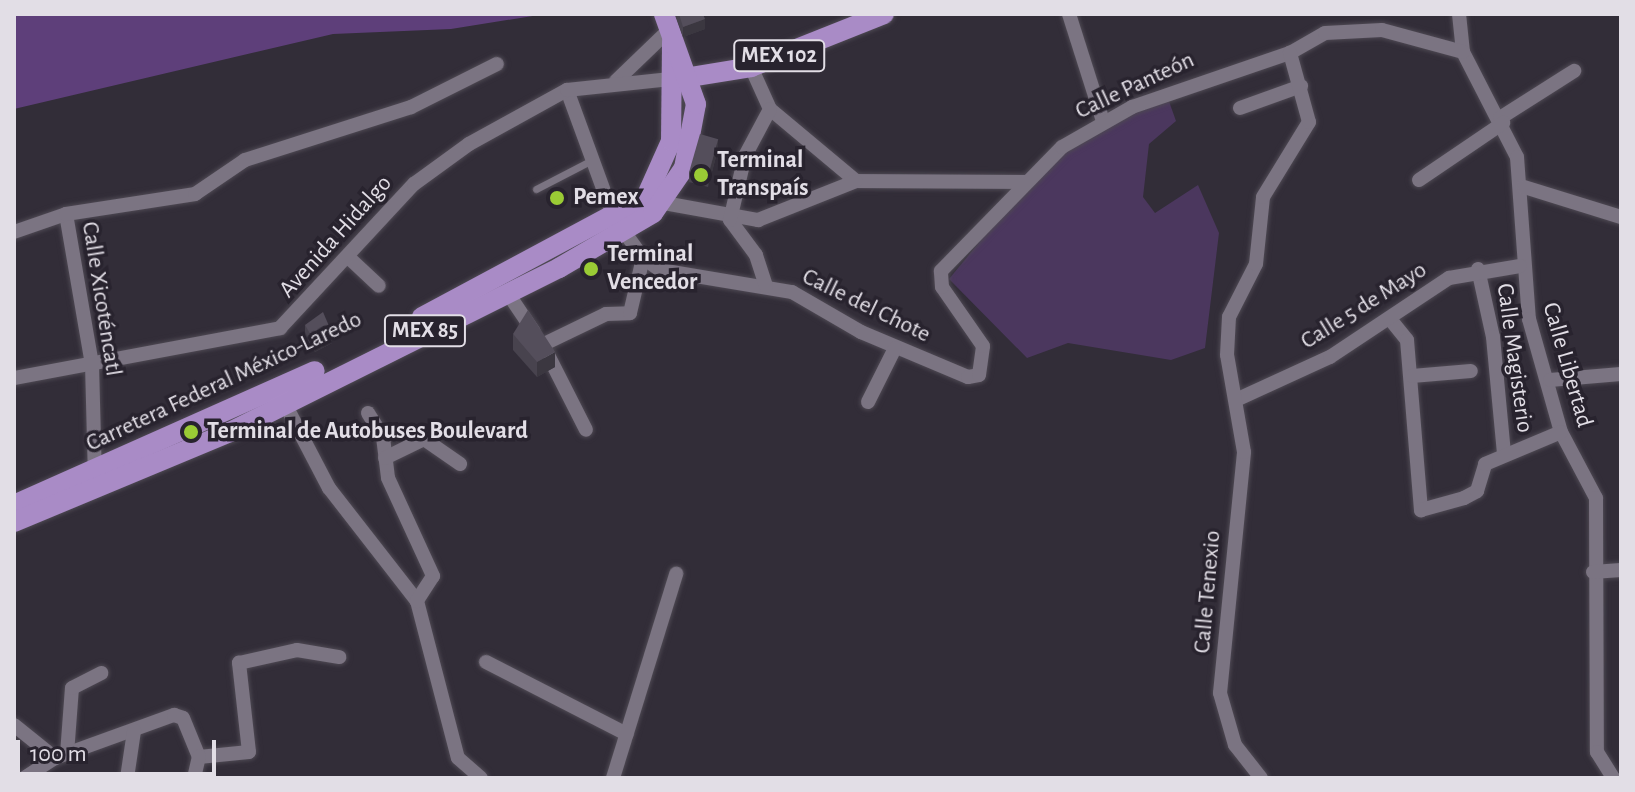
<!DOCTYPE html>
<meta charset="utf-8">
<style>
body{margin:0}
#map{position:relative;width:1635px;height:792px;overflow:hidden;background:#322d38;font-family:"Alegreya Sans",sans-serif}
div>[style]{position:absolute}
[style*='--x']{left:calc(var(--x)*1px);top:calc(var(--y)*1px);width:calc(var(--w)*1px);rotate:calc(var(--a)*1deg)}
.green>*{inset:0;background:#4b375e}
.water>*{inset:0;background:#5e3f7a}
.roads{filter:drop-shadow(0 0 2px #4e4953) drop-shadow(0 0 2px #4e4953)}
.lane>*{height:7px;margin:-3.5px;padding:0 3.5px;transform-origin:3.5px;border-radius:3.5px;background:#7b7482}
.street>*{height:14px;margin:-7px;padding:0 7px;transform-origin:7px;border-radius:7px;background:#7b7482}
.primary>*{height:20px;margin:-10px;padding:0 10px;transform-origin:10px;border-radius:10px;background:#a98bc6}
.wall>*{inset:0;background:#48434e}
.shaded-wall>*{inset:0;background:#3b3740}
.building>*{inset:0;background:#544e5b;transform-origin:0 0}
.dots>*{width:22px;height:22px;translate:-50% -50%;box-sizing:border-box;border:4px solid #28232e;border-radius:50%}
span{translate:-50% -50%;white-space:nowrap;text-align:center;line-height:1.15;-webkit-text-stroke:7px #28232e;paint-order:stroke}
.shield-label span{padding:2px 6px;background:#28232e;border:2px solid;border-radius:6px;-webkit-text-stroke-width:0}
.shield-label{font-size:22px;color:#e2dee6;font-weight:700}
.street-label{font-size:24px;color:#e2dee6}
.poi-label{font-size:24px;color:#e2dee6;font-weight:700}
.left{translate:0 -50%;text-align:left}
.frame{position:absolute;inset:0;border:16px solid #e2dee6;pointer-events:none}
.scale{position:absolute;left:16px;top:740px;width:200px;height:36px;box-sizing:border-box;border:4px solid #e2dee6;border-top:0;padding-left:10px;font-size:24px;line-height:28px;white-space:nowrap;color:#e2dee6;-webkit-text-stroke:6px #28232e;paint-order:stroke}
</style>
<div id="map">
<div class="green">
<i style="clip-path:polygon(1165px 90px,1176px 121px,1149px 144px,1143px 197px,1155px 213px,1198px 185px,1219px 233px,1205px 348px,1171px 360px,1068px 343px,1027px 358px,949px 279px,1046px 161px)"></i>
</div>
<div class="water">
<i style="clip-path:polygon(14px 14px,545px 14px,451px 29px,333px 34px,14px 109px)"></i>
</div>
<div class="roads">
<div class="lane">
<i style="--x:536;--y:189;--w:61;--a:-27.4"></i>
</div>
<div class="street">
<i style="--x:1069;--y:14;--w:112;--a:72.4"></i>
<i style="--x:1459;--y:14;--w:38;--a:84"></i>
<i style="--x:1463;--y:52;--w:118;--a:62.8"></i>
<i style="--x:1517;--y:157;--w:162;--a:85.8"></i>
<i style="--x:1529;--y:319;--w:117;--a:74.2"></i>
<i style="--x:1561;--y:432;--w:75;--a:62.1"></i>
<i style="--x:1596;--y:498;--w:254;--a:89.8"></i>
<i style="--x:1597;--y:752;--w:31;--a:58"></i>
<i style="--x:751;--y:67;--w:46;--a:65.7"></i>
<i style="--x:770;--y:109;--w:112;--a:39.9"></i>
<i style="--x:856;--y:181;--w:169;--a:0.3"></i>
<i style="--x:616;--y:81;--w:75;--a:-43.9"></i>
<i style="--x:567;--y:90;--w:134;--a:69.9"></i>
<i style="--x:613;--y:216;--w:52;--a:54.5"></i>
<i style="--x:643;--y:258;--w:21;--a:35"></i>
<i style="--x:660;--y:270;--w:134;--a:9.5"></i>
<i style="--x:792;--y:292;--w:80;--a:30.1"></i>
<i style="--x:861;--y:332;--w:116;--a:22.8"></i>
<i style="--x:968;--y:377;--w:11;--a:-10"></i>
<i style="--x:979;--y:375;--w:29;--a:-82"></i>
<i style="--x:983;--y:346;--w:72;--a:-124.8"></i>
<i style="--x:942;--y:287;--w:16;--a:-94"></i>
<i style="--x:941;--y:271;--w:173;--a:-45.7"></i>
<i style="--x:1062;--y:147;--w:81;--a:-29.7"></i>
<i style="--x:1132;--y:107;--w:167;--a:-18.9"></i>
<i style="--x:1290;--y:53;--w:40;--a:-29.7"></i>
<i style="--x:1325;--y:33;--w:57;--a:-3"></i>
<i style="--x:1382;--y:30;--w:84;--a:15.2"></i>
<i style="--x:1240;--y:108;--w:65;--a:-19.8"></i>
<i style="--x:1500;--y:118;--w:88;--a:-32.4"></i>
<i style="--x:1419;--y:180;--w:102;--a:-34.2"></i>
<i style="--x:1524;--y:187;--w:102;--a:17.2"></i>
<i style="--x:664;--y:203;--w:96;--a:10.3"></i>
<i style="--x:758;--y:220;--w:105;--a:-21.7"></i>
<i style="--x:66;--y:214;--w:152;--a:80.2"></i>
<i style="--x:92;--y:364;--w:111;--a:88.5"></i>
<i style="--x:14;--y:232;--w:55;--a:-19.1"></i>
<i style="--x:66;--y:214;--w:131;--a:-8.8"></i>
<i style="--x:195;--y:194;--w:60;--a:-34.2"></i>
<i style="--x:245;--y:160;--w:174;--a:-17.7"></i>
<i style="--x:411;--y:107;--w:96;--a:-26.6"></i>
<i style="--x:348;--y:257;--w:42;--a:43.1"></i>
<i style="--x:1478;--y:269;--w:70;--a:77.6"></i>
<i style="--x:1493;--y:337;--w:118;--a:84.6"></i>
<i style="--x:766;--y:286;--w:33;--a:-108"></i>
<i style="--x:756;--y:255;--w:44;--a:-126.6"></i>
<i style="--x:730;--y:220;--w:66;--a:-76.8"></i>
<i style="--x:745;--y:156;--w:53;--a:-62"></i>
<i style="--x:507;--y:292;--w:48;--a:56"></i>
<i style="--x:1390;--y:319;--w:27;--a:51"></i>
<i style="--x:1407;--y:340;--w:171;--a:85.3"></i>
<i style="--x:1421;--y:510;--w:45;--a:-15.6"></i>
<i style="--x:1464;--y:498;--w:15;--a:-28"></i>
<i style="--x:1477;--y:491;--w:28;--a:-73"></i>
<i style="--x:1485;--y:464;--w:82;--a:-22.8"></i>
<i style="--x:542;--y:345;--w:71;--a:-25.8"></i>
<i style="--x:606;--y:314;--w:24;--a:-2"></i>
<i style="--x:630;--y:313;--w:57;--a:-76.7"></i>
<i style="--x:547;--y:353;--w:86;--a:63.1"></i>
<i style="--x:1412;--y:376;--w:59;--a:-4.8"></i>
<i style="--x:14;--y:378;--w:271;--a:-10.6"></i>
<i style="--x:280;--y:328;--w:197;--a:-47.1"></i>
<i style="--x:414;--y:184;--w:68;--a:-36"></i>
<i style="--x:469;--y:144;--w:112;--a:-28.9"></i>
<i style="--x:567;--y:90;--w:104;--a:-6.1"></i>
<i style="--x:1550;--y:380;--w:71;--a:-4.8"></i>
<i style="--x:1236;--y:400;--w:103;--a:-24.6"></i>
<i style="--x:1330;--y:357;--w:143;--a:-33.6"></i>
<i style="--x:1449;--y:278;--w:72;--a:-9.6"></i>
<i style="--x:284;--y:402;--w:97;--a:62.4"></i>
<i style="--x:329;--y:488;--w:143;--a:52.1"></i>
<i style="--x:417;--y:601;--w:162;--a:75.4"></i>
<i style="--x:458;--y:758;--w:30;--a:41"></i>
<i style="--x:868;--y:402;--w:60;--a:-63.4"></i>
<i style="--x:368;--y:413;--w:28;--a:58"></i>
<i style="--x:383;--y:437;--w:41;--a:83"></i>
<i style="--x:388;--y:478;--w:108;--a:65.3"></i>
<i style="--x:433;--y:576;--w:30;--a:123"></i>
<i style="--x:385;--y:458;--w:43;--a:-26"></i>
<i style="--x:424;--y:439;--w:44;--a:34.8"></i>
<i style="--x:1593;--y:572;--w:28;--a:-4"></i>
<i style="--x:486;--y:662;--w:158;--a:27.1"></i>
<i style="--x:14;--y:725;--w:53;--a:38.8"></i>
<i style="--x:67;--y:754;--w:66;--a:-85.7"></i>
<i style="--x:72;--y:688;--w:33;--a:-27"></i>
<i style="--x:199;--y:757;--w:50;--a:-5.7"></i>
<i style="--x:249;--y:752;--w:90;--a:-96.4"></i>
<i style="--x:239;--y:663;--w:59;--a:-12.6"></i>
<i style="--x:297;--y:650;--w:43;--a:9.5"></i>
<i style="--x:24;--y:778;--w:37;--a:-33"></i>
<i style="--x:55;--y:758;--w:127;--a:-19.9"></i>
<i style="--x:174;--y:715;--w:9;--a:18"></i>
<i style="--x:183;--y:718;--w:42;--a:67.7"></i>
<i style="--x:127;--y:778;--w:48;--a:-81.5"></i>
<i style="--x:194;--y:778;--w:22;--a:-77"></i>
<i style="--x:613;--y:778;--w:214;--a:-72.8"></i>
<i style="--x:1261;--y:778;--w:42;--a:-128.2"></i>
<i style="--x:1235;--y:745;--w:54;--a:-106.1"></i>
<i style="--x:1220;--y:693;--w:242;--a:-84.3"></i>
<i style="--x:1244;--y:452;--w:98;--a:-99.9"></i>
<i style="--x:1227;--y:355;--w:38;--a:-87"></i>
<i style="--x:1229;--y:317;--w:59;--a:-63"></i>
<i style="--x:1256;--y:264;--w:67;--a:-84"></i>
<i style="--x:1263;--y:197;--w:88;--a:-58.5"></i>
<i style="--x:1309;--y:122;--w:72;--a:-105.4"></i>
</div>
<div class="primary">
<i style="--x:678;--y:79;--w:74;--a:-9.3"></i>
<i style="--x:751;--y:67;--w:143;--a:-21.7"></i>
<i style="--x:422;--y:317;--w:254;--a:-28.2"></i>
<i style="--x:646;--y:197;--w:61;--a:-65.9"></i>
<i style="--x:671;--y:141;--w:100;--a:-89.4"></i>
<i style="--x:14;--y:505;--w:329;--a:-24"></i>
<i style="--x:14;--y:522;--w:234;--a:-22.6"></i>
<i style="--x:230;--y:432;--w:368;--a:-26.5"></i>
<i style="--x:559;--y:268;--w:109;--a:-30.3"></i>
<i style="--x:653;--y:213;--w:55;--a:-55.4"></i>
<i style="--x:684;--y:168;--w:65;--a:-79.4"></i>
<i style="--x:696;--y:104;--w:96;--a:-109.6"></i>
</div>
</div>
<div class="wall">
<i style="clip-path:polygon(675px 14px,703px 14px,705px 29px,683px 37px)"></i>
<i style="clip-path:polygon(718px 149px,708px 187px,689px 182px,689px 172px)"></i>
<i style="clip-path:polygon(305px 325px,332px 343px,315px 352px,305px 336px)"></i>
<i style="clip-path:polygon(513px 334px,555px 367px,537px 377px,513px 350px)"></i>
</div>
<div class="shaded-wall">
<i style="clip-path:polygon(705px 19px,705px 29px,683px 37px,683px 27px)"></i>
<i style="clip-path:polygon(718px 139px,718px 149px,708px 187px,708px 177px)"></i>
<i style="clip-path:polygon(332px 333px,332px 343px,315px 352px,315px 342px)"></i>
<i style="clip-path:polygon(555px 352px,555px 367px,537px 377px,537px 362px)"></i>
</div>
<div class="building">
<i style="clip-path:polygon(679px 14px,703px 14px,705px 19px,683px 27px)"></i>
<i style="left:700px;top:134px;width:19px;height:40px;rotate:16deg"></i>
<i style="clip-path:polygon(528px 310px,555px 352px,537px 362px,513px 334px)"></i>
<i style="clip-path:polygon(323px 312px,332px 333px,315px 342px,305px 325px)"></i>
</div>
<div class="dots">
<i style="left:701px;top:175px;background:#9acb35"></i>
<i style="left:557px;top:198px;background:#9acb35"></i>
<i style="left:591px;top:269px;background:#9acb35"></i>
<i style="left:191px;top:432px;background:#9acb35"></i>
</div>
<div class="shield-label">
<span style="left:779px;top:56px">MEX 102</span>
<span style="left:425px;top:331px">MEX 85</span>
</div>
<div class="street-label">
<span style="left:1135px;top:86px;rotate:-25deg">Calle Panteón</span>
<span style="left:336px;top:237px;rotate:-48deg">Avenida Hidalgo</span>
<span style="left:101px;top:299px;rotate:81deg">Calle Xicoténcatl</span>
<span style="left:866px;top:306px;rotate:26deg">Calle del Chote</span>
<span style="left:1364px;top:306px;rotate:-32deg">Calle 5 de Mayo</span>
<span style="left:1514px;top:358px;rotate:82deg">Calle Magisterio</span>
<span style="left:1567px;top:365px;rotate:74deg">Calle Libertad</span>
<span style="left:224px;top:382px;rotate:-25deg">Carretera Federal México-Laredo</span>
<span style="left:1208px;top:592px;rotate:-85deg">Calle Tenexio</span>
</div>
<div class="poi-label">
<span class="left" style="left:717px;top:175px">Terminal<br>Transpaís</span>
<span class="left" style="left:573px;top:198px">Pemex</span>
<span class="left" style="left:607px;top:269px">Terminal<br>Vencedor</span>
<span class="left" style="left:207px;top:432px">Terminal de Autobuses Boulevard</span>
</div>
<div class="frame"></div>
<div class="scale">100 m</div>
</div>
